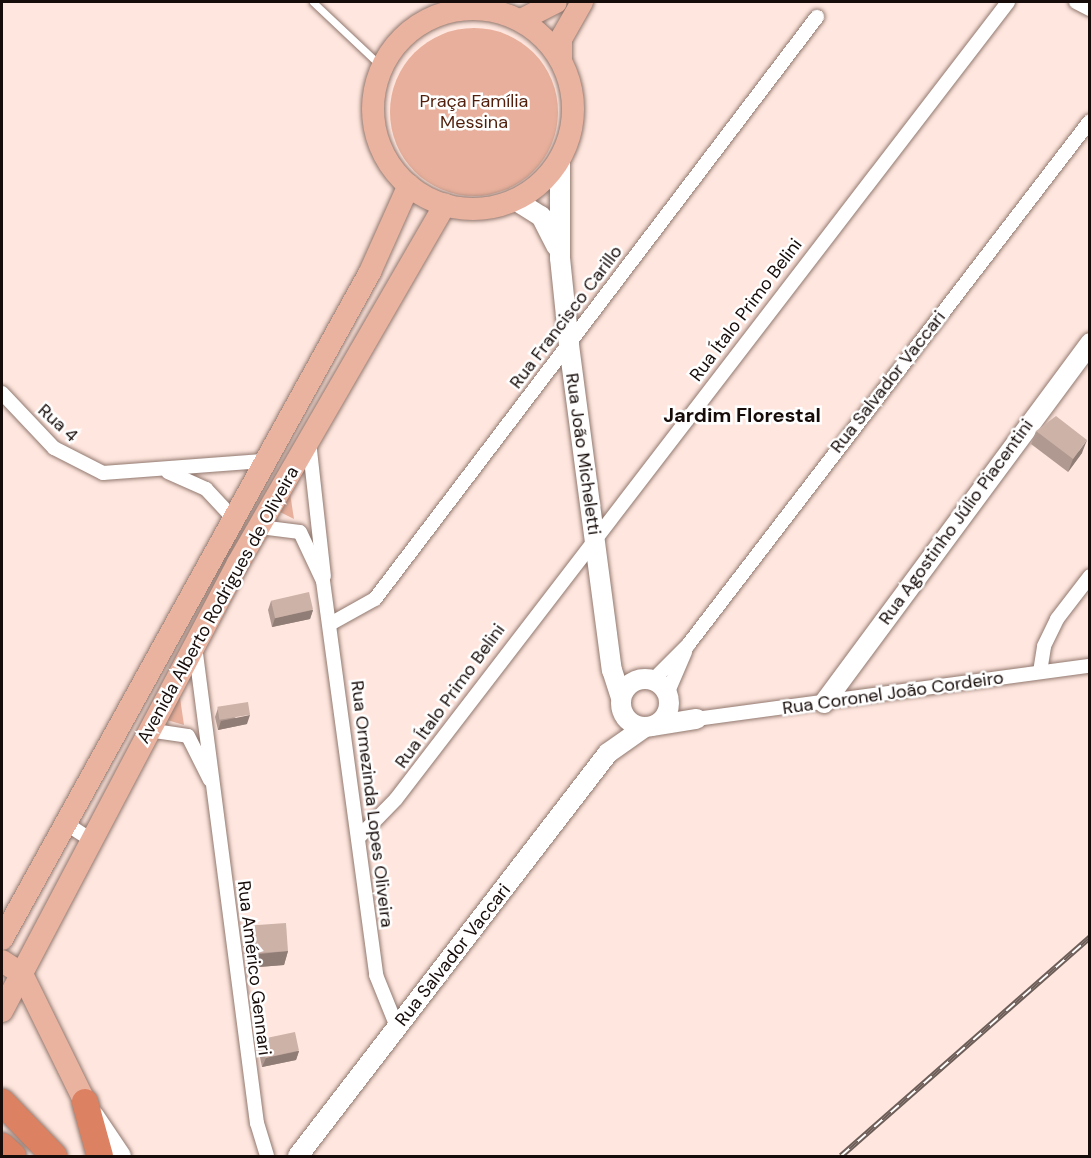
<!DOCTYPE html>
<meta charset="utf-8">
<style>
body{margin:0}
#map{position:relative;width:1091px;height:1158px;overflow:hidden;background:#ffe7df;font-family:"DM Sans",sans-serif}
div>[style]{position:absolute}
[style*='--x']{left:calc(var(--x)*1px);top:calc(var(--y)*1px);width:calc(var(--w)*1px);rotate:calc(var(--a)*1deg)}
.green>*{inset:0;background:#e8b09c}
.round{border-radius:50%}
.roads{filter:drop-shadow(0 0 2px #91786f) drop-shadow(0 0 2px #91786f)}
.lane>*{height:7px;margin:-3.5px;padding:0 3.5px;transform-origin:3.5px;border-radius:3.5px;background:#fff}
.street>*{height:14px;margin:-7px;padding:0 7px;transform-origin:7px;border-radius:7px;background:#fff}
.secondary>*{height:20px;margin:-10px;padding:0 10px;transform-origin:10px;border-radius:10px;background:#fff}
.secondary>.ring{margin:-10px;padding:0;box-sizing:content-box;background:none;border:20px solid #fff;border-radius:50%}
.primary>*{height:22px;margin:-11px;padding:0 11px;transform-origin:11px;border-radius:11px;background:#eab3a0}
.primary>.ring{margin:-11px;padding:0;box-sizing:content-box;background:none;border:22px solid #eab3a0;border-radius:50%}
.highway>*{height:26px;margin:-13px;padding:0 13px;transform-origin:13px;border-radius:13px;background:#dc8161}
.rail>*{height:6px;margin-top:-3px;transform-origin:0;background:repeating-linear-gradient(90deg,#fff 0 11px,#6d5e59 0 22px);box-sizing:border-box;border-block:2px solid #6d5e59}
.wall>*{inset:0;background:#b09990}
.shaded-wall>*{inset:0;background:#907d76}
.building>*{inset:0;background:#cdb2a8;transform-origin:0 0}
span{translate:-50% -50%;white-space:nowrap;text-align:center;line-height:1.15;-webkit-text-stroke:5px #fff;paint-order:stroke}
.park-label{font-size:18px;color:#511f0b}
.street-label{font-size:18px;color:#160c09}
.neighbourhood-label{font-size:20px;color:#160c09;font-weight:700}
.frame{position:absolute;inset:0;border:3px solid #160c09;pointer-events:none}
</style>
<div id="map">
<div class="green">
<i class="round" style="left:390px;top:28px;width:168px;height:168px"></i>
<i style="clip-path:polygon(290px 493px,294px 519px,280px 512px)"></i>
<i style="clip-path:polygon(179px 691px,184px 725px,167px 720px)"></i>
</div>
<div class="roads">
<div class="lane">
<i style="--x:313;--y:2;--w:95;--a:43.3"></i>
<i style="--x:474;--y:10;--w:8;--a:-83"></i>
</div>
<div class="street">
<i style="--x:1076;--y:2;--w:16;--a:27"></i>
<i style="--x:488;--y:9;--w:7;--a:-82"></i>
<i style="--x:2;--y:393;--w:76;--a:46.6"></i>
<i style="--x:54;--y:448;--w:55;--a:27"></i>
<i style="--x:103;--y:473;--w:160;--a:-4.3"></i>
<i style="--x:309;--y:441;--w:136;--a:83.7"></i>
<i style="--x:168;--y:472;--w:42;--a:24.1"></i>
<i style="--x:206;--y:489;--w:40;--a:47"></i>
<i style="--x:260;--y:527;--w:40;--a:7.1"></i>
<i style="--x:300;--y:532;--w:54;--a:64.9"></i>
<i style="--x:323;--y:581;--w:398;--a:82.3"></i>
<i style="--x:376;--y:975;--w:56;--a:68"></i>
<i style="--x:330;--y:624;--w:51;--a:-29.1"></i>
<i style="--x:375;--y:599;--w:731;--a:-52.79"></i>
<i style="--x:195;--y:646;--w:481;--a:82.6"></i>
<i style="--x:257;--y:1123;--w:34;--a:73"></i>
<i style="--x:1040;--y:672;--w:26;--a:-81"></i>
<i style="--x:1044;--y:646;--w:30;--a:-64"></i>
<i style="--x:1057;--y:619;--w:54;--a:-52.5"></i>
<i style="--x:652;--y:681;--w:51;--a:-45"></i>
<i style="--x:688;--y:645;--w:660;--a:-52.51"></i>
<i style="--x:667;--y:694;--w:46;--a:-66.8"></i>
<i style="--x:696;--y:719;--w:398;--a:-7.7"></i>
<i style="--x:148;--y:730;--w:40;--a:8.5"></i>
<i style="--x:188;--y:736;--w:49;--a:63.4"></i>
<i style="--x:65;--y:823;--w:31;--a:33"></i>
<i style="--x:358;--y:838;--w:54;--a:-45.7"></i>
<i style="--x:396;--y:799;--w:1005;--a:-52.48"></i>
</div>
<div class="secondary">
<i style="--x:560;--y:159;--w:99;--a:90"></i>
<i style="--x:560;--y:258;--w:87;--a:84.1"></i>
<i style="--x:569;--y:345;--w:328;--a:82.5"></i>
<i style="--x:612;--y:670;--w:29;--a:72"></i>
<i style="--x:515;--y:200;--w:31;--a:32"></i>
<i style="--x:541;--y:216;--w:34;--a:63"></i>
<i class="ring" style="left:621px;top:679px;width:28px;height:28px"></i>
<i style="--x:824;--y:703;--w:448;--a:-53.5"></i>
<i style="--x:653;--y:726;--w:44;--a:-9.2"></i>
<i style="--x:94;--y:1116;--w:48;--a:56"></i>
<i style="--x:298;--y:1156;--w:508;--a:-52.43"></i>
<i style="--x:608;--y:753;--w:45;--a:-35.1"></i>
</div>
<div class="primary">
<i class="ring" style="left:373px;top:9px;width:178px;height:178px"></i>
<i style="--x:521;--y:20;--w:39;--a:-27"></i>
<i style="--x:561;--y:60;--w:21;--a:-90"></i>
<i style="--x:561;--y:39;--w:43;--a:-60.4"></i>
<i style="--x:2;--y:939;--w:762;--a:-61.11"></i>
<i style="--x:370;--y:272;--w:95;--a:-65.9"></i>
<i style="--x:2;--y:961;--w:24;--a:33"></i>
<i style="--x:22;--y:974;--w:143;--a:63.8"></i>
<i style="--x:2;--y:1011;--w:506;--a:-62.22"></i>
<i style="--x:238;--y:563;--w:414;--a:-60"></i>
</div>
<div class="highway">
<i style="--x:2;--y:1102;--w:75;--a:46.1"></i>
<i style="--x:85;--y:1102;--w:56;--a:74.5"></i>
<i style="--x:2;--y:1146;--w:15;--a:42"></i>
</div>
</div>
<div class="rail">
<i style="--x:841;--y:1156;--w:332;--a:-41.3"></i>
</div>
<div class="wall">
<i style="clip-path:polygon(1036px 431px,1082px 453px,1068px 472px,1031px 444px)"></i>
<i style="clip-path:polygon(271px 601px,313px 610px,310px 619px,272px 627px,268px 610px)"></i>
<i style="clip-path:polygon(218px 708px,247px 724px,218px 730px,215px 717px)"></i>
<i style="clip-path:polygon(247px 927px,288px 951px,284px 965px,246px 968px,242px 940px)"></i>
<i style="clip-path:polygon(262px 1040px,299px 1051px,296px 1060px,262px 1067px,258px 1048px)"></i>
</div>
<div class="shaded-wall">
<i style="clip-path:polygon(1087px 440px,1082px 453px,1068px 472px,1073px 459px)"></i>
<i style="clip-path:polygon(313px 610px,310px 619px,272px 627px,275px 618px)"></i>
<i style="clip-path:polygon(250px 715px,247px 724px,218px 730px,221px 721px)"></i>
<i style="clip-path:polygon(288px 951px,284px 965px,246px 968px,251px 955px)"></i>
<i style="clip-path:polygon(299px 1051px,296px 1060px,262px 1067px,266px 1058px)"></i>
</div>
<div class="building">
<i style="clip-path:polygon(1056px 416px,1087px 440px,1073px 459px,1036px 431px)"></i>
<i style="left:309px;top:592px;width:18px;height:39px;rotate:77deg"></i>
<i style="left:248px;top:702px;width:13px;height:31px;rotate:81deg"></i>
<i style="left:286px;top:923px;width:28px;height:39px;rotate:86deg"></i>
<i style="left:295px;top:1032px;width:19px;height:34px;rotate:78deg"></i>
</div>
<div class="park-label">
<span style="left:474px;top:112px">Praça Família<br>Messina</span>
</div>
<div class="street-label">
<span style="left:746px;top:310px;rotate:-53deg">Rua Ítalo Primo Belini</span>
<span style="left:566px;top:317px;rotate:-53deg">Rua Francisco Carillo</span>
<span style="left:888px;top:382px;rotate:-52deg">Rua Salvador Vaccari</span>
<span style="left:58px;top:423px;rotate:42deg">Rua 4</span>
<span style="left:583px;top:454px;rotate:82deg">Rua João Micheletti</span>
<span style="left:956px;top:522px;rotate:-54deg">Rua Agostinho Júlio Piacentini</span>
<span style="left:218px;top:605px;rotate:-61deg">Avenida Alberto Rodrigues de Oliveira</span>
<span style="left:893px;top:693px;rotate:-8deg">Rua Coronel João Cordeiro</span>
<span style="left:450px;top:696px;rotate:-54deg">Rua Ítalo Primo Belini</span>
<span style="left:372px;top:804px;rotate:83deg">Rua Ormezinda Lopes Oliveira</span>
<span style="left:453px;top:955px;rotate:-52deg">Rua Salvador Vaccari</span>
<span style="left:254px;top:968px;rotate:83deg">Rua Américo Gennari</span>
</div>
<div class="neighbourhood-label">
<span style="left:742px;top:415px">Jardim Florestal</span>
</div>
<div class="frame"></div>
</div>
